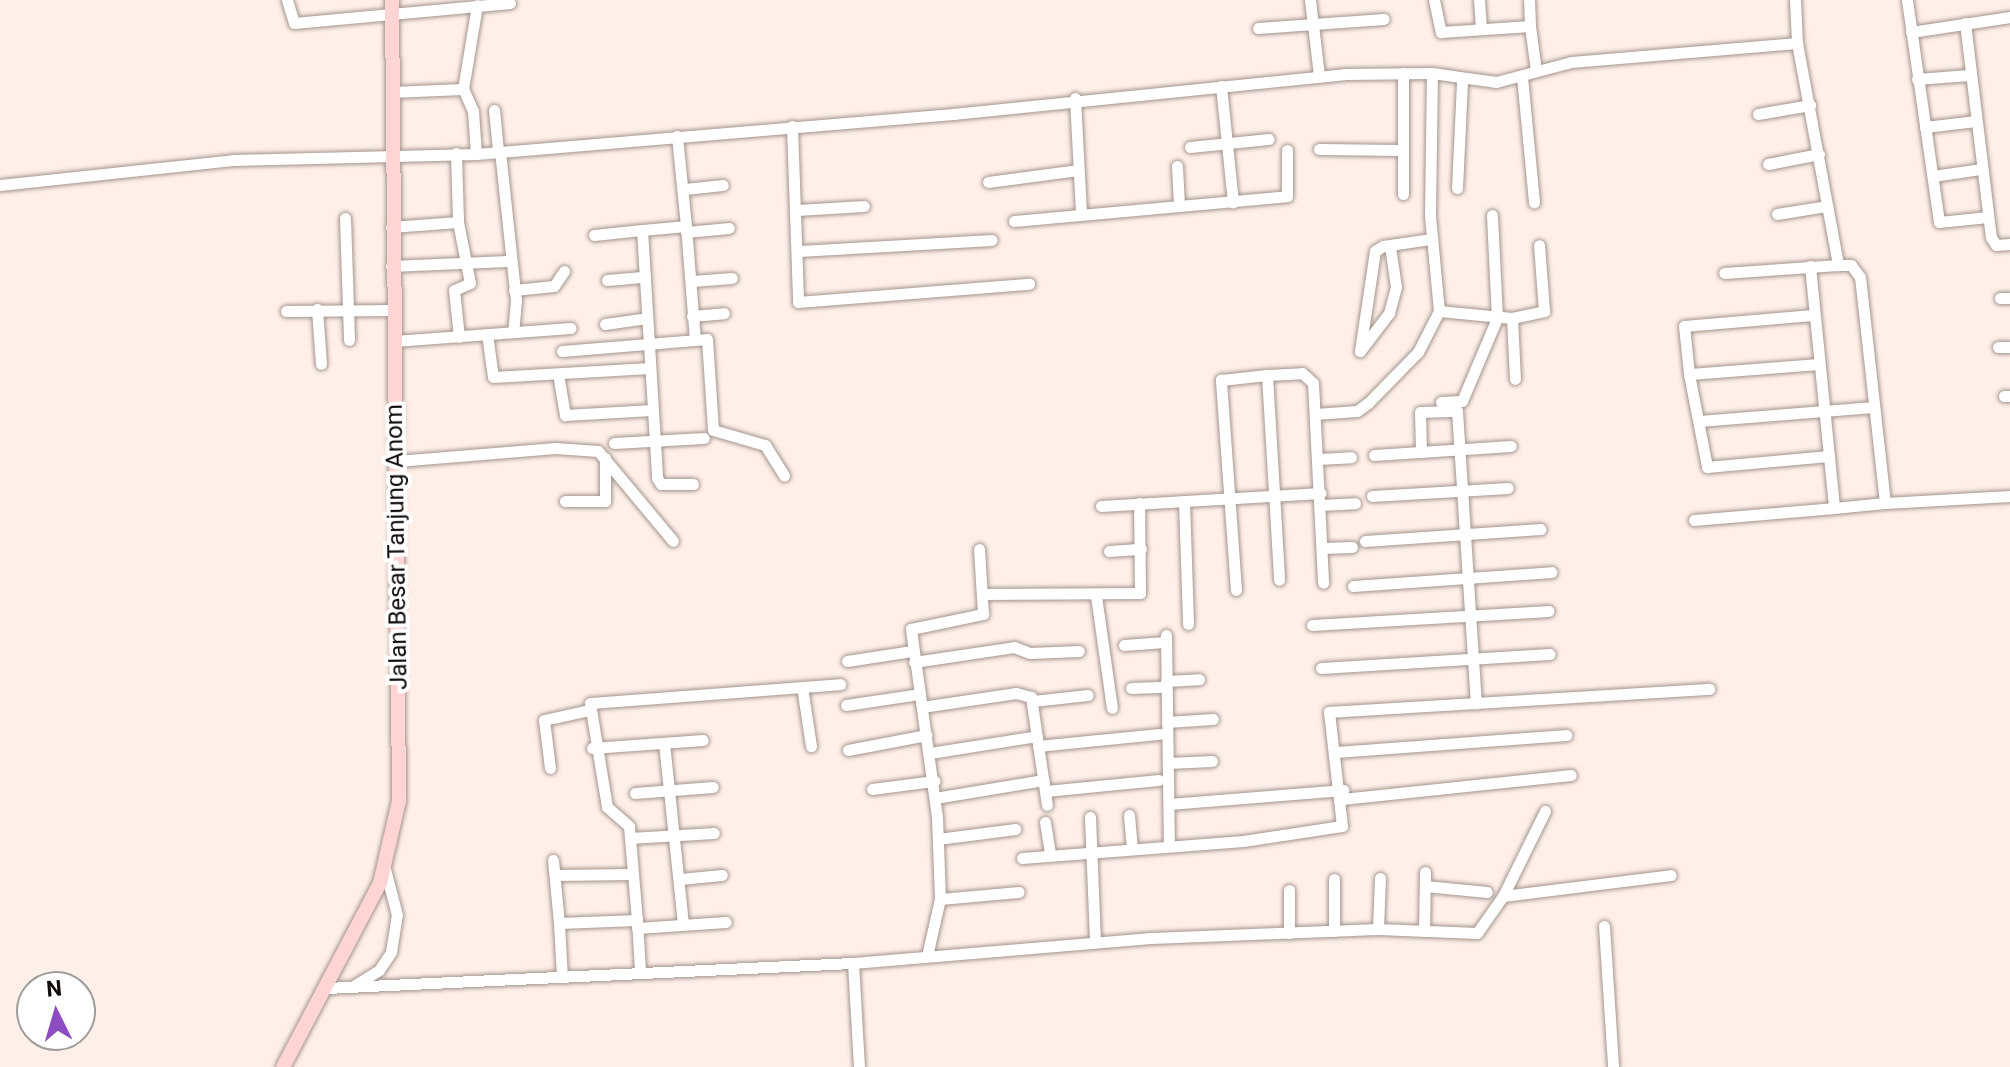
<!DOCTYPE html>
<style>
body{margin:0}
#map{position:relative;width:2010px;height:1067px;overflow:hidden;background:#fef0e9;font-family:Roboto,sans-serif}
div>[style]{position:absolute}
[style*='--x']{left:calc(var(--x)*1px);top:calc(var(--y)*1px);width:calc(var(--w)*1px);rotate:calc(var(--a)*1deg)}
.roads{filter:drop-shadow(0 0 2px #a3948c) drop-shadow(0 0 2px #a3948c)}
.minor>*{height:11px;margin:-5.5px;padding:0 5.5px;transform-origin:5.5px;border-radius:5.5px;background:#fff}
.major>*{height:14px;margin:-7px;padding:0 7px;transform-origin:7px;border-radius:7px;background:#fed5d3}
span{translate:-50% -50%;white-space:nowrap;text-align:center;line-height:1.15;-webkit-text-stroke:8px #fff;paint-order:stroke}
.street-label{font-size:24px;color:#110c09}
.north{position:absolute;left:16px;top:971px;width:80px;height:80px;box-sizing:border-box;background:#fff;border:2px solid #a09e9d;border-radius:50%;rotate:355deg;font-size:22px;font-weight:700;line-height:32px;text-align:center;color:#110c09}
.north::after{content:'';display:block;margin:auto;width:28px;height:36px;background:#8c4cc2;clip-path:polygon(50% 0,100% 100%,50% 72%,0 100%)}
</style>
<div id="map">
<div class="roads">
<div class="minor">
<i style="--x:287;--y:0;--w:24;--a:73"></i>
<i style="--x:294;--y:23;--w:217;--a:-5.3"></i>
<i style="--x:1310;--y:0;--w:77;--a:83.2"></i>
<i style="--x:1434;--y:0;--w:33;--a:78"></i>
<i style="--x:1441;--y:32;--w:89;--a:-3.9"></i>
<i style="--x:1530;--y:26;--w:26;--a:-92"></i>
<i style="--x:1479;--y:0;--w:28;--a:86"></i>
<i style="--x:1795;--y:0;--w:43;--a:87.3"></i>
<i style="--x:1907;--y:0;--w:224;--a:81.8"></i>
<i style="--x:1939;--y:222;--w:49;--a:-5.8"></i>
<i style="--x:1965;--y:23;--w:216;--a:83.1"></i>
<i style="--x:1991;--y:237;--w:9;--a:58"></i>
<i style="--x:1996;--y:245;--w:14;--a:-4"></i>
<i style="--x:1530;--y:26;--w:45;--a:82.4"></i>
<i style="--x:1258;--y:28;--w:126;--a:-4.1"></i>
<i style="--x:1911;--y:32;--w:100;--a:-8.6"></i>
<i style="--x:1403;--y:73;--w:121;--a:90"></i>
<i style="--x:1522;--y:77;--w:126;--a:84.5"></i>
<i style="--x:1917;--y:79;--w:52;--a:-4.4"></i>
<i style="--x:1221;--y:86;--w:117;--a:84.1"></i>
<i style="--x:391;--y:92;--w:72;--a:-2.4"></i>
<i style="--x:1075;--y:98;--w:116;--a:87"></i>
<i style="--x:494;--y:110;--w:41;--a:84.4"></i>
<i style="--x:1758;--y:114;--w:53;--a:-9.8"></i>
<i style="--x:792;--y:126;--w:176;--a:88"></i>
<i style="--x:798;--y:302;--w:232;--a:-4.5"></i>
<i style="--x:1925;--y:127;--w:51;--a:-6.7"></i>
<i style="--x:677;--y:136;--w:90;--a:84.3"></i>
<i style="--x:686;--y:226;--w:44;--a:174.8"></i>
<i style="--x:642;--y:230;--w:248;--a:86.5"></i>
<i style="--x:657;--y:478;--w:7;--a:56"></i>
<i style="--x:661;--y:484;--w:32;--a:0"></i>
<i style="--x:1190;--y:147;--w:79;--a:-5.8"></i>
<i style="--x:1319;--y:149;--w:82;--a:0.7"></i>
<i style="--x:500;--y:151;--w:150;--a:83.9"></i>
<i style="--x:516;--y:300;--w:32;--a:95"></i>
<i style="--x:456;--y:153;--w:69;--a:88.3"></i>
<i style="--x:458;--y:222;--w:62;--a:78.9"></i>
<i style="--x:470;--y:283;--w:17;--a:156"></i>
<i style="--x:454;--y:290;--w:47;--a:83.9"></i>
<i style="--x:476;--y:154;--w:43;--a:-94"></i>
<i style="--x:473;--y:111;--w:24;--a:-114"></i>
<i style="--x:463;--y:89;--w:85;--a:-80.5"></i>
<i style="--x:1768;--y:164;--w:52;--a:-11.1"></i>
<i style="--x:1177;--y:166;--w:40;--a:87.1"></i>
<i style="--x:1933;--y:176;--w:49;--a:-8.3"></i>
<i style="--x:988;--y:182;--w:91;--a:-7.6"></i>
<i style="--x:0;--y:185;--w:234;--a:-6.1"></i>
<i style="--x:233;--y:160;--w:243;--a:-1.4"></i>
<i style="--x:476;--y:154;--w:479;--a:-4.8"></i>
<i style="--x:953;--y:114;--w:393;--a:-5.8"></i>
<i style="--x:1344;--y:74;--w:88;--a:-0.7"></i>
<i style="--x:1432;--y:73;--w:65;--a:8"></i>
<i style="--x:1496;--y:82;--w:78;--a:-14.9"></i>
<i style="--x:1571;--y:62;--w:227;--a:-4.8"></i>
<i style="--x:1797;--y:43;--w:226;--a:79.5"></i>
<i style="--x:1838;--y:265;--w:114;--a:176"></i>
<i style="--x:1457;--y:188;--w:107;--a:-87.3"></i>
<i style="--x:685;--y:189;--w:38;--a:-6"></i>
<i style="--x:797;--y:210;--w:67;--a:-3.4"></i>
<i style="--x:1777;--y:214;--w:51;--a:-9.1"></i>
<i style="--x:345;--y:218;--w:122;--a:88.1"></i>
<i style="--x:1014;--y:221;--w:274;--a:-5.2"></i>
<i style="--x:1287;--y:196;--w:46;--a:-90"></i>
<i style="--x:686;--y:226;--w:114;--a:85.5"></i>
<i style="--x:391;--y:227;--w:67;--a:-4.3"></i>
<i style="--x:686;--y:232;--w:43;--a:-5.3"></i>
<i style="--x:594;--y:235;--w:48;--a:-5.9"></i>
<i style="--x:1390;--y:246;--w:41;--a:81.7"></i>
<i style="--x:1396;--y:287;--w:27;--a:105"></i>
<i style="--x:1389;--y:313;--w:48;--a:127.3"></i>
<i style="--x:1360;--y:351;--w:101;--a:-81.5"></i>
<i style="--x:1375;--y:251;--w:9;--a:-32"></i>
<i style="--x:1383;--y:246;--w:49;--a:-8.3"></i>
<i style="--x:799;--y:251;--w:193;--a:-3.3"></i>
<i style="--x:391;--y:266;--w:116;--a:-2.5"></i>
<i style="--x:1810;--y:266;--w:243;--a:84.3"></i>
<i style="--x:1834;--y:508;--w:51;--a:-5.6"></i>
<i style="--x:1885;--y:503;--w:227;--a:-96.3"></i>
<i style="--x:1860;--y:277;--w:15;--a:-127"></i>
<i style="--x:1851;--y:265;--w:13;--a:180"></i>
<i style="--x:607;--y:280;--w:38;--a:-5"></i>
<i style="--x:692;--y:281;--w:40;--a:-4.3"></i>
<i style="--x:514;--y:290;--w:40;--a:-5.7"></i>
<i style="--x:554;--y:286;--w:18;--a:-56"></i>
<i style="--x:2000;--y:298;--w:10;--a:0"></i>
<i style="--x:317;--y:309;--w:55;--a:85.8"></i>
<i style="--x:286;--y:311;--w:107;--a:-0.5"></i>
<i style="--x:1439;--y:311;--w:73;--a:5.5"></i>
<i style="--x:1512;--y:318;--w:33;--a:-12"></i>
<i style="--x:1544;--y:311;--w:66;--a:-94.3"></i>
<i style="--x:692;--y:316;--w:32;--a:-5"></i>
<i style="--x:1512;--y:318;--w:61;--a:87.2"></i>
<i style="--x:605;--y:324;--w:42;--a:-8.1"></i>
<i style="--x:487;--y:334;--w:43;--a:82.1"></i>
<i style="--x:493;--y:377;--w:157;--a:-3.3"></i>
<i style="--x:394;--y:341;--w:177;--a:-4.2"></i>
<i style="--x:1998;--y:347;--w:12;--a:0"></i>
<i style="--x:562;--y:351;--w:145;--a:-4.7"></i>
<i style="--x:707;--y:339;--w:91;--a:86.2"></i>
<i style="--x:713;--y:430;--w:54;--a:16.1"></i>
<i style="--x:765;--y:445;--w:36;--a:58"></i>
<i style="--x:1819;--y:364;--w:130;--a:175.6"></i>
<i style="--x:1689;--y:374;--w:95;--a:79"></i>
<i style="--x:1707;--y:467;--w:122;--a:-5.2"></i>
<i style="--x:558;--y:374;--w:42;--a:80.3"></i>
<i style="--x:565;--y:415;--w:87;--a:-3.3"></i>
<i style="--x:1689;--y:374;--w:48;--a:-95.9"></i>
<i style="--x:1684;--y:326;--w:129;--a:-4.9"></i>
<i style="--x:1267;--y:375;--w:205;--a:86.6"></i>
<i style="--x:2004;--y:396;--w:6;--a:0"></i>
<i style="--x:1441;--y:402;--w:21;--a:-3"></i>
<i style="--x:1462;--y:401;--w:90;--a:-67.1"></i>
<i style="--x:1497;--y:318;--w:103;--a:-92.8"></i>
<i style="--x:1315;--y:414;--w:42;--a:-4.1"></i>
<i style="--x:1357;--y:411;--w:14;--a:-36"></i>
<i style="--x:1368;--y:403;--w:71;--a:-45.6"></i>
<i style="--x:1418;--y:352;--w:46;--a:-62.9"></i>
<i style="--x:1439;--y:311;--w:96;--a:-95.4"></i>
<i style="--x:1430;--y:215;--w:142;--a:-89.2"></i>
<i style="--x:1699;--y:421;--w:175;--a:-4.6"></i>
<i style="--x:614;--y:443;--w:90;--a:-3.2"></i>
<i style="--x:1421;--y:452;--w:40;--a:-91.4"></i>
<i style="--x:1420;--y:412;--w:37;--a:-2"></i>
<i style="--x:1457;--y:411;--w:293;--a:86.3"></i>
<i style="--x:1374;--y:455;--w:137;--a:-3.8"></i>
<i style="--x:1318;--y:459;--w:33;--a:-3"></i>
<i style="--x:397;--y:461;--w:159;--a:-4.7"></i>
<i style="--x:555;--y:448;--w:43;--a:4"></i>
<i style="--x:598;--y:451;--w:117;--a:50.2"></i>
<i style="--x:1372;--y:496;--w:136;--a:-3.4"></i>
<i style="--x:565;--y:501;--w:40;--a:0"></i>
<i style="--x:605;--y:501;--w:43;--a:-90"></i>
<i style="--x:1184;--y:501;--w:123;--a:88.1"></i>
<i style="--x:1885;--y:503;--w:125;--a:-3.2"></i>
<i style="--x:1321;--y:505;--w:34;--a:-3"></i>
<i style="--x:1101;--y:506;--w:220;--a:-3.4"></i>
<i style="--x:1694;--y:520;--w:141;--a:-4.9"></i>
<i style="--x:1365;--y:541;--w:176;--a:-3.9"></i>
<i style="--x:1322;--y:548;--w:30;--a:-2"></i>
<i style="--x:1109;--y:551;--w:32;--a:-4"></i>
<i style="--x:1353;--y:586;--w:199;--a:-4"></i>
<i style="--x:1236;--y:590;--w:211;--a:-94.1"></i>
<i style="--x:1221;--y:380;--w:46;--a:-6.2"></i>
<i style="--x:1267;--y:375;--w:35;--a:-3"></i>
<i style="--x:1302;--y:373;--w:15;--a:42"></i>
<i style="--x:1313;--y:383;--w:200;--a:87.1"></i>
<i style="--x:985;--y:594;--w:155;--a:-0.4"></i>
<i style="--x:1140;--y:593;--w:90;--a:-90.6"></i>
<i style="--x:1096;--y:596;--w:113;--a:81.9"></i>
<i style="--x:1312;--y:625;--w:237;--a:-3.4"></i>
<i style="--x:1166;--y:635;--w:210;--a:89.2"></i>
<i style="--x:1124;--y:645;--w:41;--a:-4.2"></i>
<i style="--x:847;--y:661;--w:66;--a:-8.7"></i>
<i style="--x:914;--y:662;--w:101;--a:-8.5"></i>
<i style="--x:1014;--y:647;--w:17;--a:21"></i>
<i style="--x:1030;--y:653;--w:49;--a:-2.3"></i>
<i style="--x:1321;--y:668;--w:229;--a:-3.5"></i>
<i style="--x:1166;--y:681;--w:33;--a:-3"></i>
<i style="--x:802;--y:687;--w:60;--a:81.3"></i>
<i style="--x:1131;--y:688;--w:35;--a:-2"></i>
<i style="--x:1033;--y:701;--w:55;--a:-6.2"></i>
<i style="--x:846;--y:705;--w:75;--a:-8.5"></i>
<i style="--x:922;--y:707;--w:95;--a:-8.5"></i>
<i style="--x:1016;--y:693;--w:16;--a:15"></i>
<i style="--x:1031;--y:697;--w:109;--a:81.6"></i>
<i style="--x:1167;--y:722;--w:46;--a:-3.7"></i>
<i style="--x:664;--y:743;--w:182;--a:84"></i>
<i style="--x:1038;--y:746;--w:122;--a:-5.7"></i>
<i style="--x:592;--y:748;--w:111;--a:-4.1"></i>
<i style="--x:848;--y:750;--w:80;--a:-10.8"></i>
<i style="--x:1336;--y:752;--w:231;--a:-4.2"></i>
<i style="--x:930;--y:753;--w:108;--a:-9"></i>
<i style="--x:1168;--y:763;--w:44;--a:-2.6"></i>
<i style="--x:550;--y:768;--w:48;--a:-97.1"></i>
<i style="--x:544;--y:720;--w:46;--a:-12.5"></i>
<i style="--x:872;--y:789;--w:63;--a:-7.4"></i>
<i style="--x:1046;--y:791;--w:113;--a:-5.6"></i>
<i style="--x:635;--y:793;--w:78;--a:-4.4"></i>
<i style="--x:935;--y:798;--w:110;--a:-9.4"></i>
<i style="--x:1342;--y:799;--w:230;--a:-6"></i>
<i style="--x:1169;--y:804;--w:175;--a:-4.6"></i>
<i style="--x:1129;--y:815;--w:32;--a:85"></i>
<i style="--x:1090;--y:817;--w:125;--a:87.7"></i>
<i style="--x:1045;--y:822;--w:33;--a:81"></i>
<i style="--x:630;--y:838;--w:84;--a:-3.4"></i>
<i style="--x:938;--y:839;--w:78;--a:-7.4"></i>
<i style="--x:1022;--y:858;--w:222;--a:-4.4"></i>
<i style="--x:1243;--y:841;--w:100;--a:-8.6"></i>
<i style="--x:1342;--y:826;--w:115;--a:-96.5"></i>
<i style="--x:1329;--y:712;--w:381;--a:-3.5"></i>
<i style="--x:553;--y:860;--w:63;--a:84.6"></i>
<i style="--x:555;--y:875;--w:77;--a:-0.7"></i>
<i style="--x:680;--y:879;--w:42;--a:-5.4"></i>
<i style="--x:1425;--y:886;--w:62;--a:5.5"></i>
<i style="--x:1503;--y:896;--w:169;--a:-7.1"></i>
<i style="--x:940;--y:899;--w:79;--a:-5.1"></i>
<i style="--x:637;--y:920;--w:94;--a:-94.9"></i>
<i style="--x:629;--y:826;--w:29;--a:-139"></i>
<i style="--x:607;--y:807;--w:105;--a:-99.3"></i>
<i style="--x:590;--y:703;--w:251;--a:-4.3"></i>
<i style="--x:1604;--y:926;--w:141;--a:86.3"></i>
<i style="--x:637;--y:928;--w:89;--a:-3.9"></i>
<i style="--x:1378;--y:929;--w:51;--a:-87.8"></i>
<i style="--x:1334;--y:931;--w:52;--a:-90"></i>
<i style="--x:1424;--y:931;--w:59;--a:-89"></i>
<i style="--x:1289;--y:933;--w:43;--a:-90"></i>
<i style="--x:927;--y:956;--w:58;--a:-77.2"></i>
<i style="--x:940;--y:899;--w:82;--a:-92.1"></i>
<i style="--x:937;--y:817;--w:190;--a:-97.9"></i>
<i style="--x:911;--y:629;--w:74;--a:-11.8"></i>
<i style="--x:983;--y:614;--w:65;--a:-93.5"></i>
<i style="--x:853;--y:963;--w:104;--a:86.7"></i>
<i style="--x:562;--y:977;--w:54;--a:-93.2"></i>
<i style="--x:559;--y:923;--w:78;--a:-2.2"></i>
<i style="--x:637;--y:920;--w:51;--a:86.6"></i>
<i style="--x:352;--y:987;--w:32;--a:-32"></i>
<i style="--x:379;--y:970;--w:22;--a:-56"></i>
<i style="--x:391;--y:952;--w:37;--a:-81"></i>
<i style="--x:397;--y:915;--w:48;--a:-104.6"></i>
<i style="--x:326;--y:988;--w:528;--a:-2.72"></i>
<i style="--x:853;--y:963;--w:299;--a:-4.8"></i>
<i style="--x:1151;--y:938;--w:227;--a:-2.3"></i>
<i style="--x:1378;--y:929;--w:99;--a:2.3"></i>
<i style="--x:1477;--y:933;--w:45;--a:-54.9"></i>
<i style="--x:1503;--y:896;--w:95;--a:-63.7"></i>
</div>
<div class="major">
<i style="--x:283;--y:1067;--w:208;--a:-62.2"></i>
<i style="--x:380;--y:883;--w:84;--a:-77"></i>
<i style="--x:399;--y:801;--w:801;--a:-90.5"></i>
</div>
</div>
<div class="street-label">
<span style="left:397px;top:547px;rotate:-91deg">Jalan Besar Tanjung Anom</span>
</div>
<div class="north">N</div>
</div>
